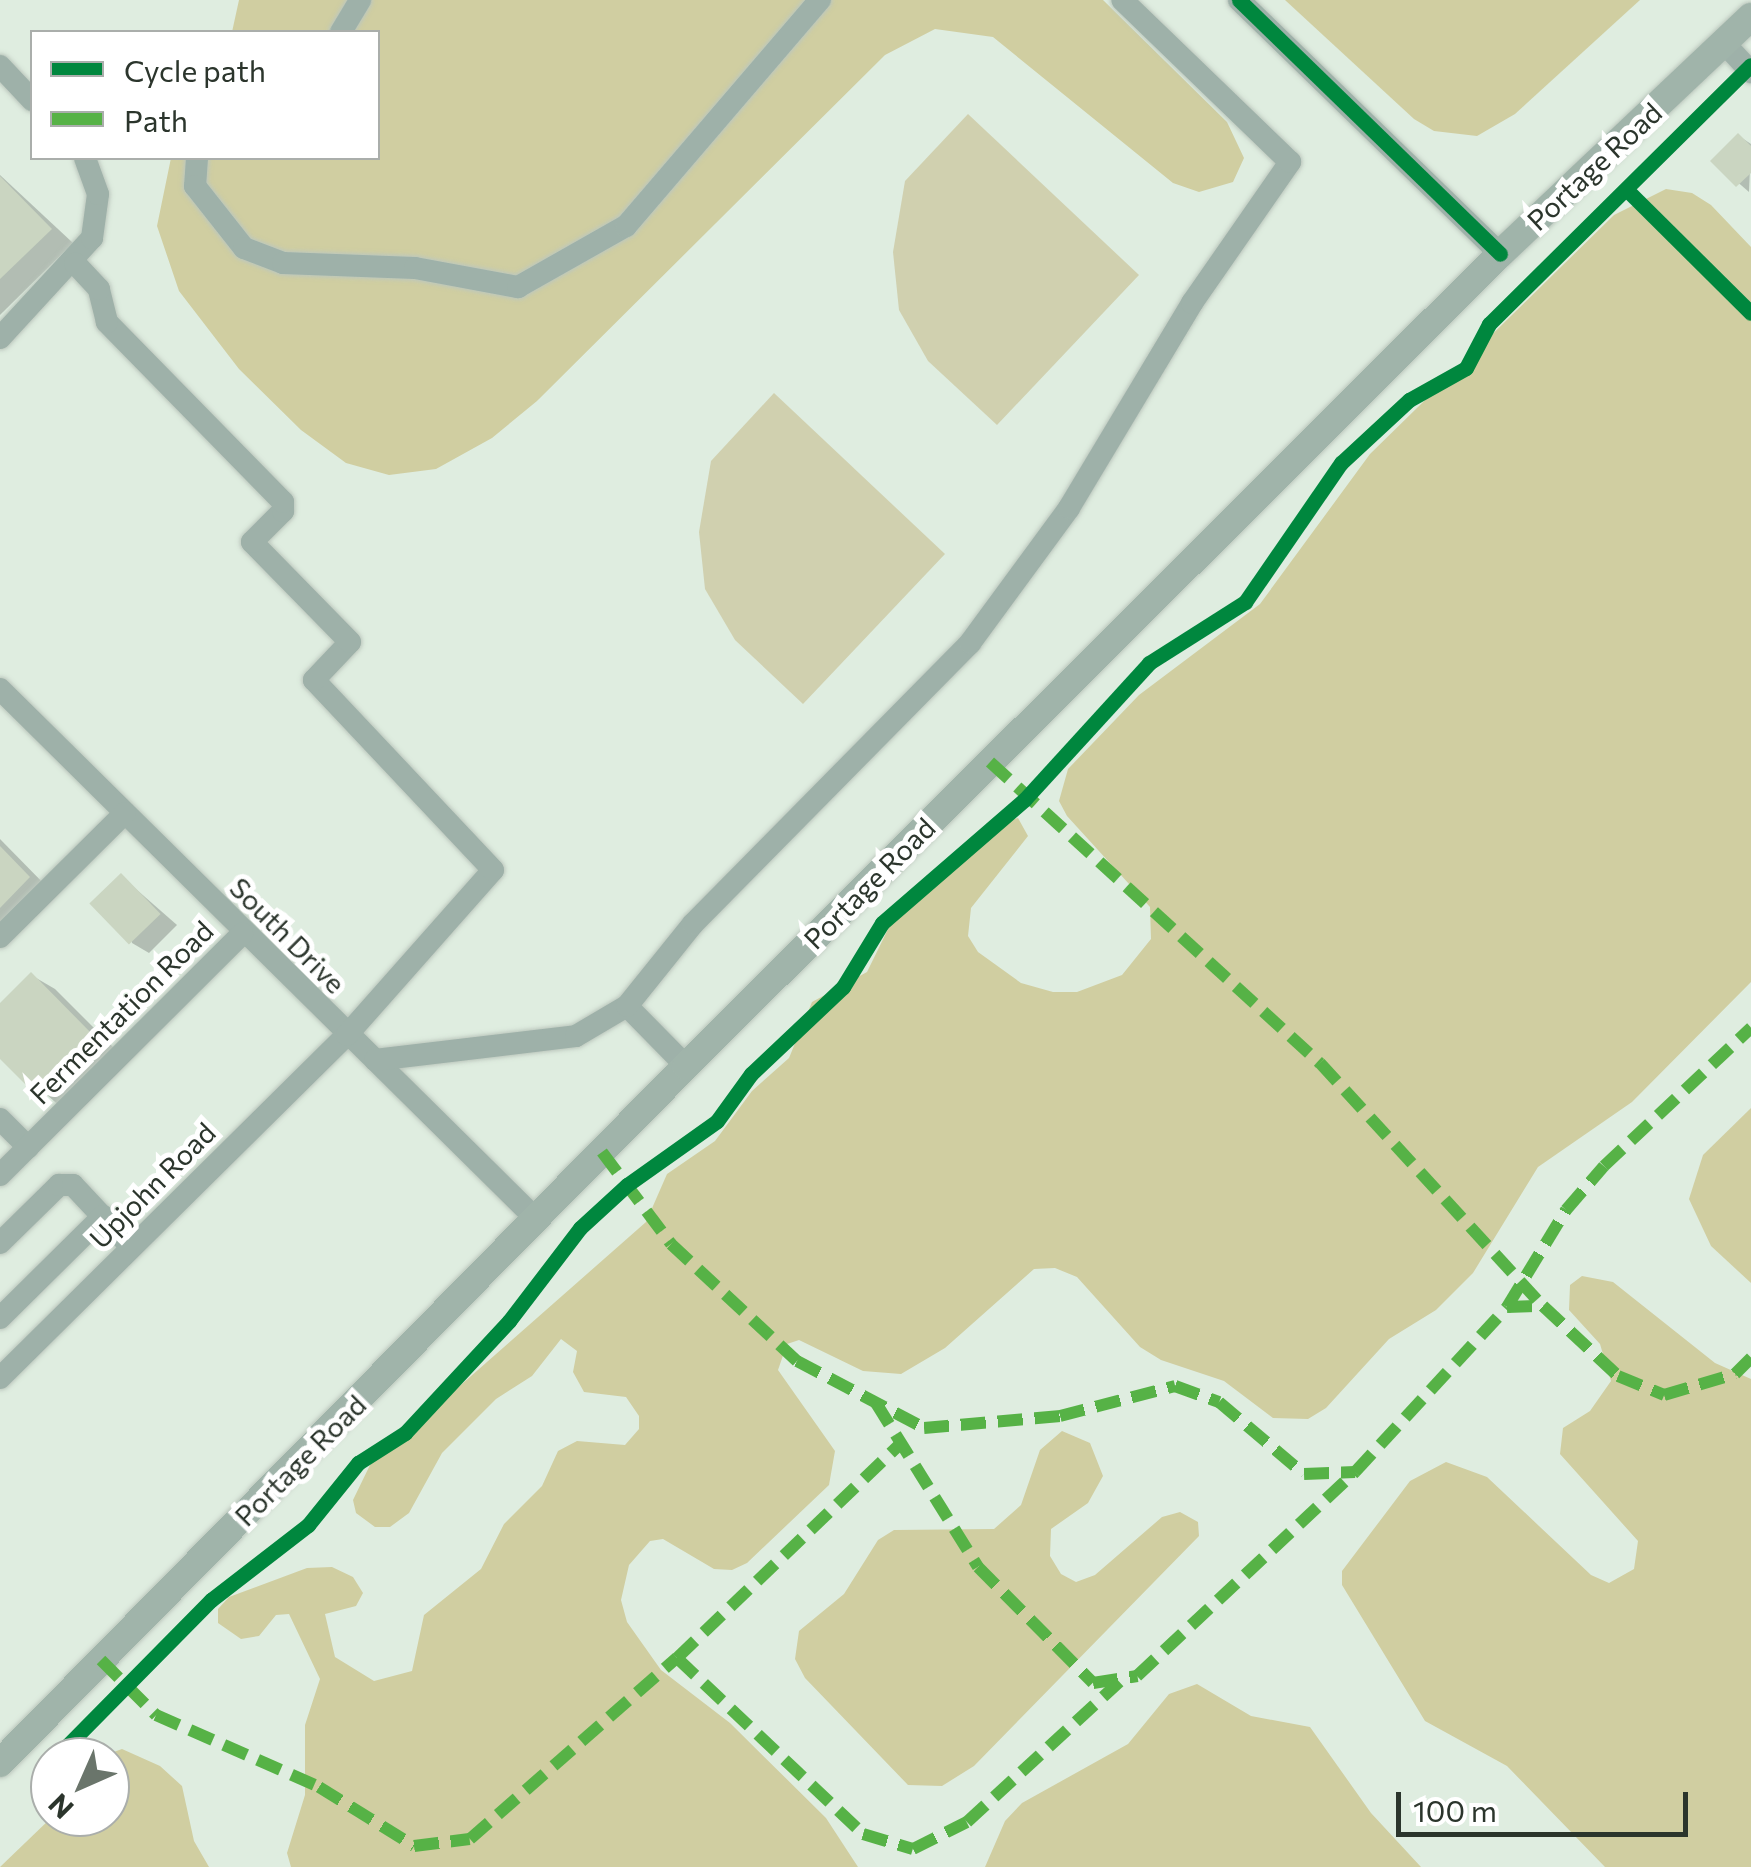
<!DOCTYPE html>
<style>
body{margin:0}
#map{position:relative;width:1751px;height:1867px;overflow:hidden;background:#dfede0;font-family:Commissioner,sans-serif}
div>[style]{position:absolute}
[style*='--x']{left:calc(var(--x)*1px);top:calc(var(--y)*1px);width:calc(var(--w)*1px);rotate:calc(var(--a)*1deg)}
.green>*{inset:0;background:#d0d0af}
.forest>*{inset:0;background:#d0cea1}
.shadow>*{inset:0;background:#0003}
.building>*{inset:0;background:#cad5c1;transform-origin:0 0}
.roads{filter:drop-shadow(0 0 2px #bcc7bd) drop-shadow(0 0 2px #bcc7bd)}
.minor>*{height:22px;margin:-11px;padding:0 11px;transform-origin:11px;border-radius:11px;background:#9eb1a9}
.major>*{height:28px;margin:-14px;padding:0 14px;transform-origin:14px;border-radius:14px;background:#a0b4aa}
.quiet>*{height:12px;margin-top:-6px;transform-origin:0;background:repeating-linear-gradient(90deg,#56b246 0 25px,transparent 0 37px)}
.cycleway>*{height:15px;margin:-7.5px;padding:0 7.5px;transform-origin:7.5px;border-radius:7.5px;background:#00873e}
span{translate:-50% -50%;white-space:nowrap;text-align:center;line-height:1.15;-webkit-text-stroke:10px #fff;paint-order:stroke}
.street-label{font-size:28px;color:#2b352c}
.legend{position:absolute;left:30px;top:30px;width:350px;height:130px;box-sizing:border-box;background:#fff;border:2px solid #aaaeab;margin:0;padding:12px 18px;list-style:none;font-size:30px;color:#2b352c}
.legend li{display:flex;align-items:center;gap:20px;height:50px}
.legend b{width:50px;border:2px solid #aaaeab}
.north{position:absolute;left:30px;top:1737px;width:100px;height:100px;box-sizing:border-box;background:#fff;border:2px solid #aaaeab;border-radius:50%;rotate:225deg;font-size:28px;font-weight:700;line-height:40px;text-align:center;color:#2b352c}
.north::after{content:'';display:block;margin:auto;width:35px;height:45px;background:#6a756b;clip-path:polygon(50% 0,100% 100%,50% 72%,0 100%)}
.scale{position:absolute;left:1396px;top:1792px;width:292px;height:45px;box-sizing:border-box;border:5px solid #2b352c;border-top:0;padding-left:12px;font-size:30px;line-height:35px;white-space:nowrap;color:#2b352c;-webkit-text-stroke:8px #fff;paint-order:stroke}
</style>
<div id="map">
<div class="green">
<i style="clip-path:polygon(968px 114px,1139px 275px,997px 425px,928px 361px,899px 310px,893px 252px,905px 181px)"></i>
<i style="clip-path:polygon(774px 393px,945px 554px,803px 704px,735px 640px,705px 589px,699px 532px,711px 461px)"></i>
</div>
<div class="forest">
<i style="clip-path:polygon(239px 0,1103px 0,1227px 122px,1244px 158px,1233px 182px,1199px 192px,1173px 183px,993px 37px,935px 29px,885px 55px,537px 401px,492px 438px,436px 469px,389px 475px,346px 463px,301px 430px,239px 369px,179px 291px,157px 226px,171px 158px,378px 158px,378px 32px,232px 32px)"></i>
<i style="clip-path:polygon(1285px 0,1640px 0,1515px 114px,1477px 136px,1434px 131px,1414px 119px)"></i>
<i style="clip-path:polygon(1666px 189px,1692px 193px,1711px 205px,1751px 247px,1751px 982px,1632px 1102px,1538px 1167px,1473px 1273px,1436px 1310px,1389px 1339px,1326px 1408px,1308px 1419px,1273px 1418px,1224px 1381px,1161px 1360px,1140px 1347px,1077px 1277px,1055px 1268px,1034px 1269px,945px 1348px,901px 1374px,863px 1371px,799px 1340px,787px 1344px,778px 1370px,835px 1451px,829px 1485px,747px 1563px,732px 1570px,714px 1569px,663px 1539px,650px 1541px,629px 1565px,621px 1600px,627px 1622px,661px 1670px,730px 1723px,826px 1818px,858px 1867px,291px 1867px,287px 1853px,305px 1795px,305px 1725px,320px 1679px,289px 1614px,276px 1615px,259px 1636px,241px 1639px,218px 1623px,218px 1609px,229px 1597px,307px 1568px,332px 1567px,353px 1577px,363px 1593px,356px 1606px,325px 1614px,335px 1657px,374px 1681px,412px 1671px,424px 1615px,481px 1569px,504px 1524px,542px 1486px,558px 1451px,577px 1441px,625px 1445px,639px 1429px,639px 1416px,626px 1397px,584px 1392px,573px 1372px,577px 1351px,561px 1339px,532px 1376px,496px 1399px,442px 1453px,409px 1513px,390px 1527px,375px 1527px,356px 1513px,353px 1500px,370px 1465px,646px 1222px,667px 1174px,715px 1141px,752px 1091px,789px 1058px,812px 1002px,867px 972px,893px 919px,994px 824px,1018px 818px,1028px 836px,971px 908px,968px 936px,978px 952px,1021px 983px,1053px 992px,1077px 992px,1122px 975px,1151px 939px,1150px 907px,1067px 816px,1059px 801px,1068px 769px,1139px 695px,1260px 604px,1370px 454px,1614px 215px)"></i>
<i style="clip-path:polygon(1751px 1108px,1751px 1283px,1711px 1246px,1689px 1199px,1703px 1155px)"></i>
<i style="clip-path:polygon(1582px 1276px,1613px 1282px,1715px 1363px,1751px 1379px,1751px 1867px,1605px 1867px,1507px 1766px,1425px 1721px,1342px 1585px,1342px 1571px,1410px 1481px,1446px 1462px,1487px 1477px,1591px 1575px,1609px 1583px,1634px 1569px,1638px 1541px,1560px 1454px,1563px 1428px,1590px 1411px,1611px 1381px,1600px 1344px,1569px 1310px,1570px 1285px)"></i>
<i style="clip-path:polygon(1062px 1431px,1090px 1443px,1103px 1476px,1088px 1503px,1051px 1529px,1050px 1556px,1061px 1574px,1076px 1582px,1095px 1575px,1162px 1517px,1180px 1512px,1198px 1522px,1199px 1536px,974px 1766px,942px 1786px,908px 1785px,805px 1678px,795px 1659px,799px 1631px,844px 1594px,878px 1540px,894px 1530px,994px 1529px,1021px 1505px,1040px 1450px)"></i>
<i style="clip-path:polygon(1197px 1684px,1251px 1716px,1310px 1727px,1371px 1813px,1421px 1867px,985px 1867px,1005px 1821px,1022px 1803px,1128px 1744px,1169px 1694px)"></i>
<i style="clip-path:polygon(122px 1749px,160px 1766px,182px 1786px,194px 1841px,209px 1867px,0 1867px,52px 1817px,110px 1817px,110px 1757px,100px 1757px)"></i>
</div>
<div class="shadow">
<i style="clip-path:polygon(1739px 136px,1751px 144px,1749px 192px,1713px 161px)"></i>
<i style="clip-path:polygon(0 175px,73px 243px,0 315px)"></i>
<i style="clip-path:polygon(0 839px,52px 892px,0 945px)"></i>
<i style="clip-path:polygon(121px 876px,177px 925px,149px 953px,132px 943px)"></i>
<i style="clip-path:polygon(31px 975px,55px 989px,117px 1051px,61px 1107px,0 1055px,0 1007px)"></i>
</div>
<div class="building">
<i style="clip-path:polygon(1738px 133px,1751px 146px,1751px 173px,1736px 187px,1710px 161px)"></i>
<i style="clip-path:polygon(0 176px,52px 229px,0 279px)"></i>
<i style="clip-path:polygon(0 846px,30px 877px,0 908px)"></i>
<i style="left:121px;top:873px;width:57px;height:44px;rotate:46deg"></i>
<i style="clip-path:polygon(31px 972px,95px 1037px,36px 1095px,0 1059px,0 1003px)"></i>
</div>
<div class="roads">
<div class="minor">
<i style="--x:1239;--y:0;--w:364;--a:44.2"></i>
<i style="--x:341;--y:32;--w:37;--a:-59"></i>
<i style="--x:1724;--y:43;--w:40;--a:47"></i>
<i style="--x:0;--y:66;--w:47;--a:46.7"></i>
<i style="--x:197;--y:158;--w:28;--a:94"></i>
<i style="--x:195;--y:186;--w:79;--a:51.7"></i>
<i style="--x:244;--y:248;--w:42;--a:21"></i>
<i style="--x:283;--y:263;--w:132;--a:2.2"></i>
<i style="--x:415;--y:268;--w:105;--a:10.5"></i>
<i style="--x:518;--y:287;--w:124;--a:-29.5"></i>
<i style="--x:626;--y:226;--w:298;--a:-49.4"></i>
<i style="--x:0;--y:338;--w:136;--a:-47.4"></i>
<i style="--x:92;--y:238;--w:44;--a:-82.2"></i>
<i style="--x:98;--y:194;--w:38;--a:-110"></i>
<i style="--x:0;--y:689;--w:755;--a:44.68"></i>
<i style="--x:0;--y:937;--w:176;--a:-44.8"></i>
<i style="--x:375;--y:1060;--w:202;--a:-6.8"></i>
<i style="--x:576;--y:1036;--w:59;--a:-30.5"></i>
<i style="--x:686;--y:1066;--w:84;--a:-134.5"></i>
<i style="--x:627;--y:1006;--w:105;--a:-51.2"></i>
<i style="--x:693;--y:924;--w:395;--a:-45.4"></i>
<i style="--x:970;--y:643;--w:167;--a:-53.7"></i>
<i style="--x:1069;--y:508;--w:239;--a:-59"></i>
<i style="--x:1192;--y:303;--w:172;--a:-55.2"></i>
<i style="--x:1290;--y:162;--w:233;--a:-136"></i>
<i style="--x:0;--y:1119;--w:40;--a:45"></i>
<i style="--x:0;--y:1175;--w:342;--a:-44.9"></i>
<i style="--x:0;--y:1243;--w:83;--a:-44.5"></i>
<i style="--x:59;--y:1185;--w:14;--a:0"></i>
<i style="--x:73;--y:1185;--w:85;--a:46.9"></i>
<i style="--x:0;--y:1318;--w:145;--a:-44.7"></i>
<i style="--x:0;--y:1378;--w:488;--a:-44.7"></i>
<i style="--x:347;--y:1035;--w:220;--a:-48.5"></i>
<i style="--x:493;--y:870;--w:261;--a:-133.3"></i>
<i style="--x:314;--y:680;--w:52;--a:-46.5"></i>
<i style="--x:350;--y:642;--w:140;--a:-134.4"></i>
<i style="--x:252;--y:542;--w:44;--a:-45"></i>
<i style="--x:283;--y:511;--w:9;--a:-90"></i>
<i style="--x:283;--y:502;--w:252;--a:-134.4"></i>
<i style="--x:107;--y:322;--w:34;--a:-104"></i>
<i style="--x:99;--y:289;--w:35;--a:-133"></i>
</div>
<div class="major">
<i style="--x:0;--y:1763;--w:978;--a:-45.46"></i>
<i style="--x:686;--y:1066;--w:1150;--a:-44.93"></i>
<i style="--x:1500;--y:254;--w:345;--a:-43.4"></i>
</div>
</div>
<div class="quiet">
<i style="--x:990;--y:762;--w:447;--a:42.4"></i>
<i style="--x:1320;--y:1063;--w:330;--a:47.5"></i>
<i style="--x:602;--y:1152;--w:115;--a:53.1"></i>
<i style="--x:671;--y:1244;--w:172;--a:42.9"></i>
<i style="--x:797;--y:1361;--w:144;--a:27.8"></i>
<i style="--x:924;--y:1428;--w:137;--a:-5"></i>
<i style="--x:1060;--y:1416;--w:119;--a:-14.6"></i>
<i style="--x:1175;--y:1386;--w:47;--a:20"></i>
<i style="--x:1219;--y:1402;--w:111;--a:40.3"></i>
<i style="--x:1304;--y:1474;--w:51;--a:-2.2"></i>
<i style="--x:1355;--y:1472;--w:224;--a:-47.3"></i>
<i style="--x:1507;--y:1307;--w:114;--a:-58.7"></i>
<i style="--x:1566;--y:1210;--w:58;--a:-49.2"></i>
<i style="--x:1604;--y:1166;--w:202;--a:-43.2"></i>
<i style="--x:1507;--y:1307;--w:36;--a:-2"></i>
<i style="--x:1543;--y:1306;--w:103;--a:43"></i>
<i style="--x:1618;--y:1376;--w:50;--a:22.4"></i>
<i style="--x:1664;--y:1395;--w:74;--a:-16.5"></i>
<i style="--x:1735;--y:1374;--w:23;--a:-45"></i>
<i style="--x:876;--y:1403;--w:193;--a:58.1"></i>
<i style="--x:978;--y:1567;--w:163;--a:45.2"></i>
<i style="--x:1093;--y:1683;--w:45;--a:-9"></i>
<i style="--x:1137;--y:1676;--w:299;--a:-43.1"></i>
<i style="--x:677;--y:1658;--w:256;--a:43.4"></i>
<i style="--x:863;--y:1834;--w:52;--a:16.7"></i>
<i style="--x:913;--y:1849;--w:60;--a:-26.6"></i>
<i style="--x:967;--y:1822;--w:207;--a:-42.6"></i>
<i style="--x:101;--y:1660;--w:78;--a:45"></i>
<i style="--x:156;--y:1715;--w:178;--a:23.8"></i>
<i style="--x:319;--y:1787;--w:112;--a:31.8"></i>
<i style="--x:414;--y:1846;--w:56;--a:-7.1"></i>
<i style="--x:470;--y:1839;--w:275;--a:-41.2"></i>
<i style="--x:677;--y:1658;--w:309;--a:-43.8"></i>
</div>
<div class="cycleway">
<i style="--x:1239;--y:0;--w:364;--a:44.2"></i>
<i style="--x:1628;--y:191;--w:173;--a:44.8"></i>
<i style="--x:56;--y:1757;--w:221;--a:-45.4"></i>
<i style="--x:211;--y:1600;--w:123;--a:-37.7"></i>
<i style="--x:308;--y:1525;--w:80;--a:-51.1"></i>
<i style="--x:358;--y:1463;--w:56;--a:-32.6"></i>
<i style="--x:405;--y:1433;--w:153;--a:-47.1"></i>
<i style="--x:509;--y:1321;--w:117;--a:-52.6"></i>
<i style="--x:580;--y:1228;--w:64;--a:-42.5"></i>
<i style="--x:627;--y:1185;--w:110;--a:-35.4"></i>
<i style="--x:717;--y:1121;--w:58;--a:-54.1"></i>
<i style="--x:751;--y:1074;--w:127;--a:-43.4"></i>
<i style="--x:843;--y:987;--w:75;--a:-58.6"></i>
<i style="--x:882;--y:923;--w:189;--a:-40.9"></i>
<i style="--x:1025;--y:799;--w:184;--a:-47.6"></i>
<i style="--x:1149;--y:663;--w:114;--a:-32.4"></i>
<i style="--x:1245;--y:602;--w:169;--a:-55.4"></i>
<i style="--x:1341;--y:463;--w:93;--a:-42.8"></i>
<i style="--x:1409;--y:400;--w:65;--a:-29.3"></i>
<i style="--x:1466;--y:368;--w:50;--a:-62.4"></i>
<i style="--x:1489;--y:324;--w:368;--a:-44.7"></i>
</div>
<div class="street-label">
<span style="left:1594px;top:166px;rotate:-43deg">Portage Road</span>
<span style="left:869px;top:883px;rotate:-45deg">Portage Road</span>
<span style="left:288px;top:935px;rotate:45deg">South Drive</span>
<span style="left:121px;top:1012px;rotate:-45deg">Fermentation Road</span>
<span style="left:152px;top:1185px;rotate:-45deg">Upjohn Road</span>
<span style="left:300px;top:1460px;rotate:-45deg">Portage Road</span>
</div>
<ul class="legend">
<li><b style="height:12px;background:#00873e"></b>Cycle path</li>
<li><b style="height:12px;background:#56b246"></b>Path</li>
</ul>
<div class="north">N</div>
<div class="scale">100 m</div>
</div>
